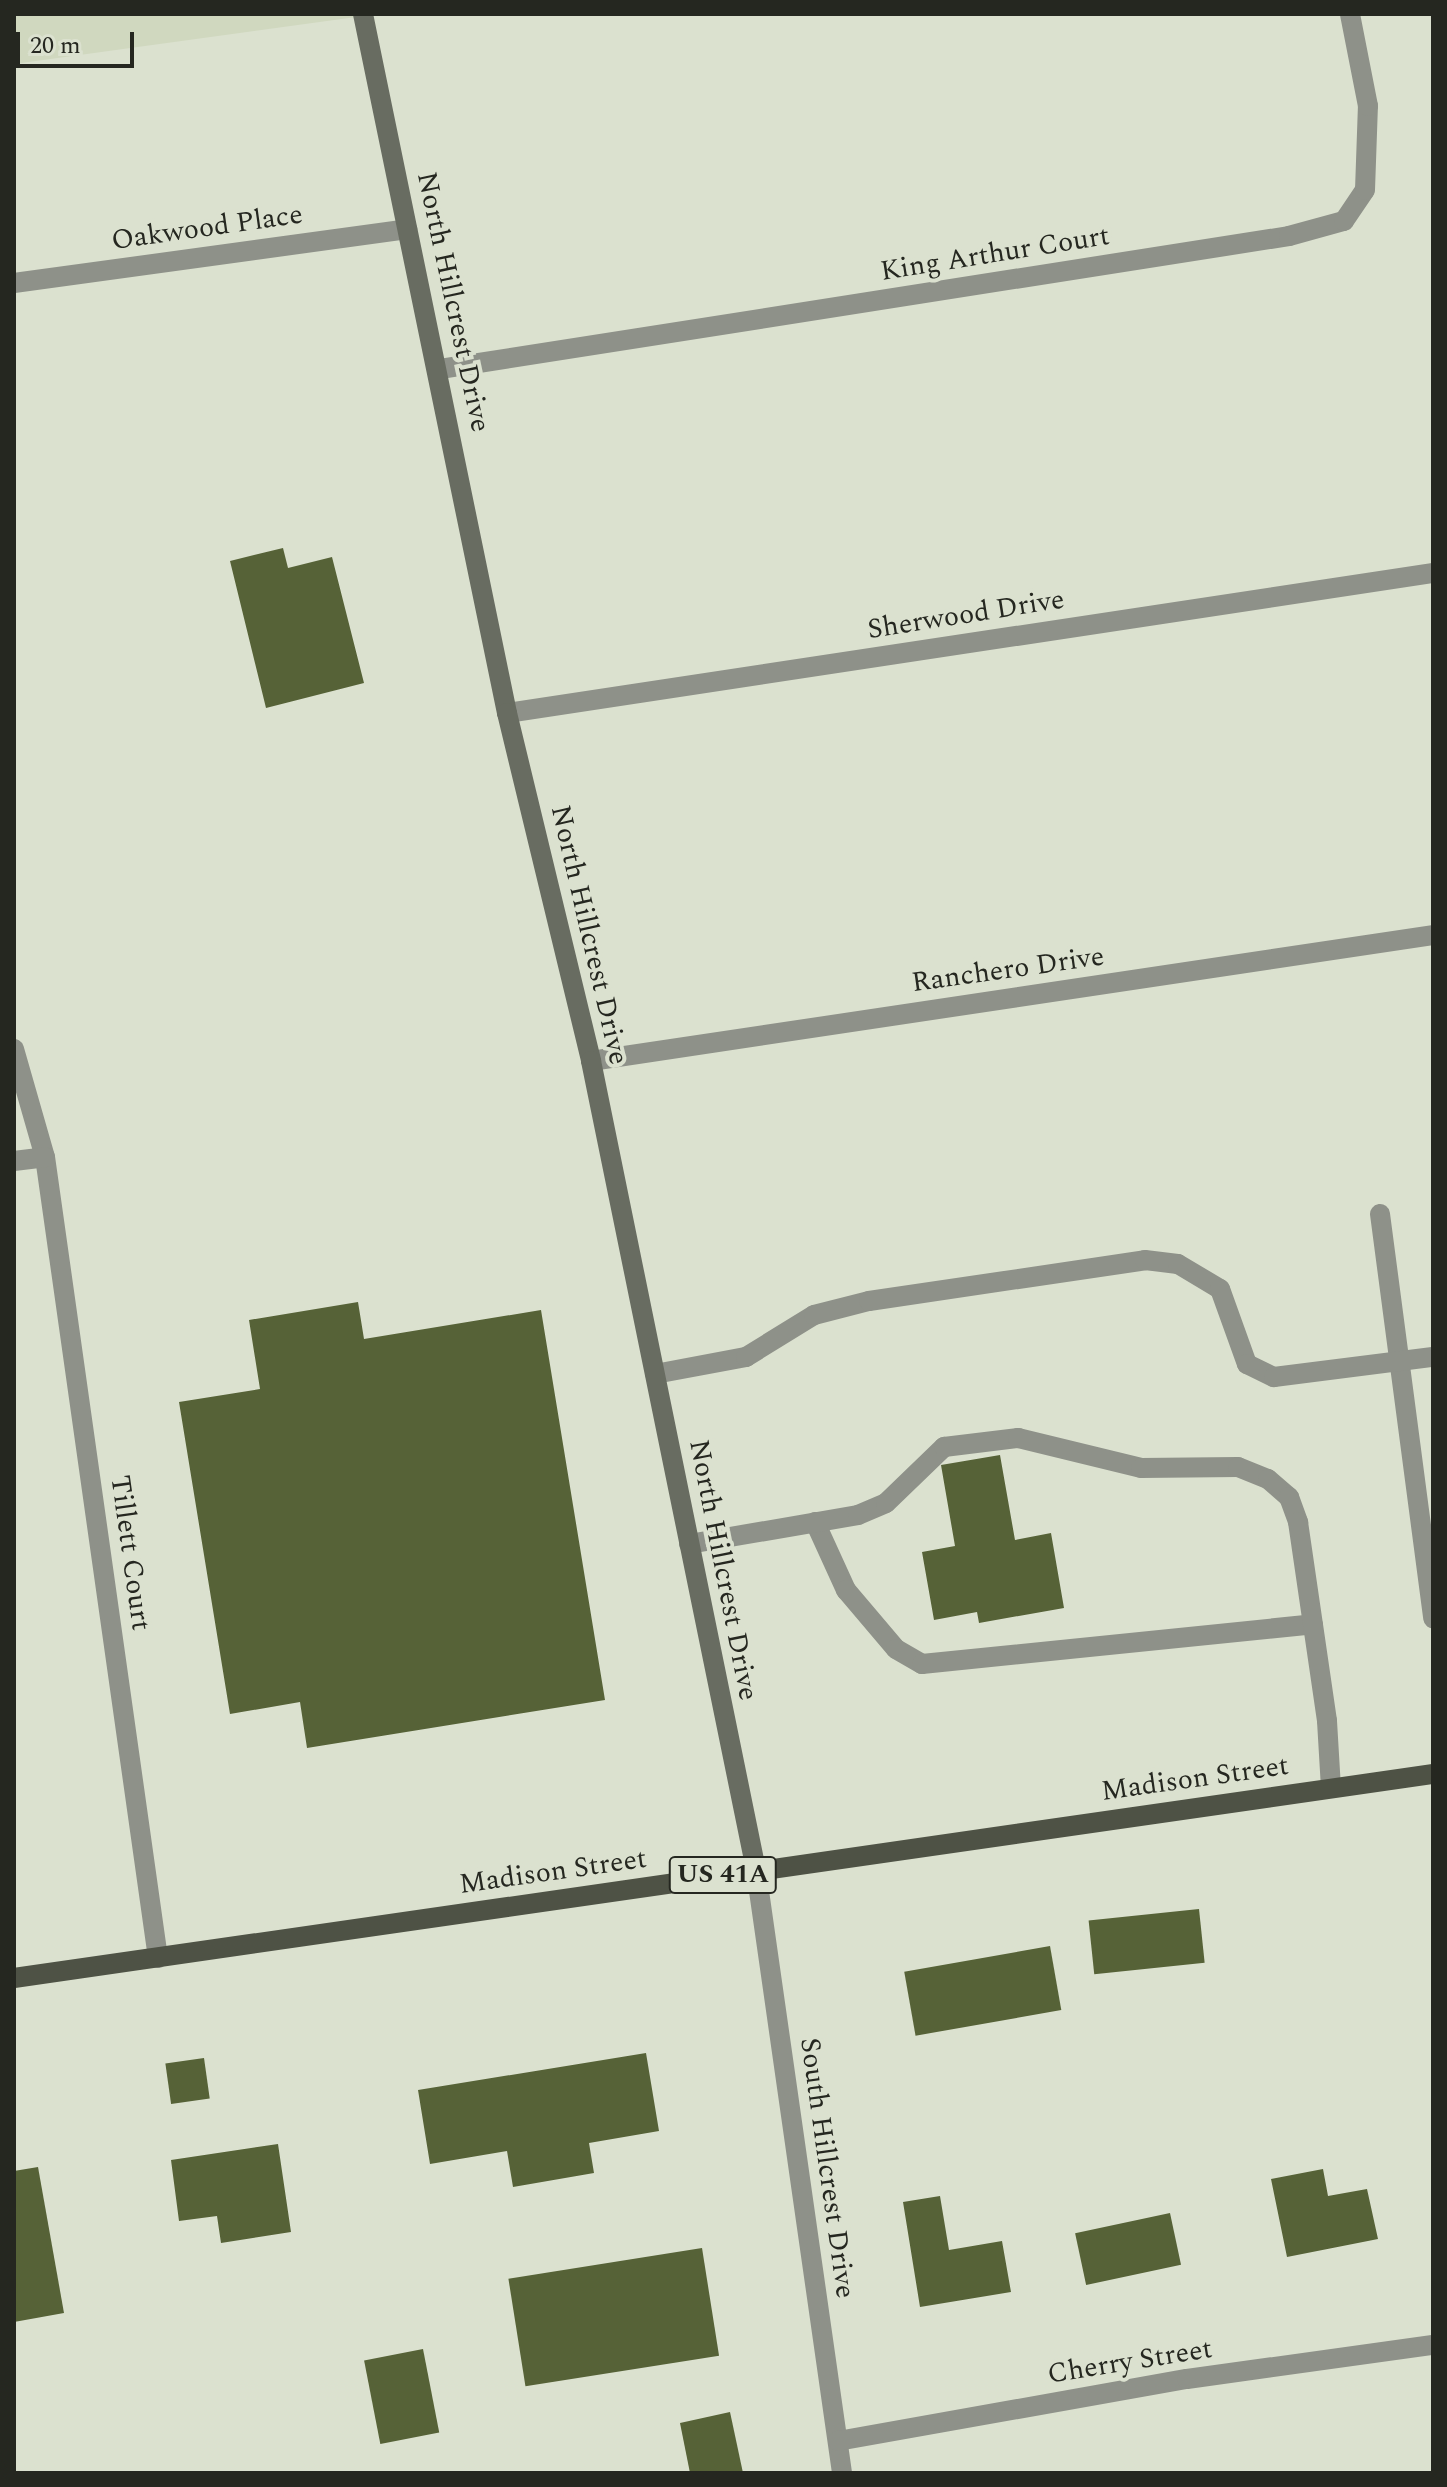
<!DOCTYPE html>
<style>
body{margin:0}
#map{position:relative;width:1447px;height:2487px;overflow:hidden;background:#dbe1cf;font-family:Spectral,serif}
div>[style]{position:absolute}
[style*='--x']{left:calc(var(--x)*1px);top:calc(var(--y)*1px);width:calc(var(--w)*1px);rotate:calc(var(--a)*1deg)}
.built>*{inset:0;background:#d0d8bf}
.building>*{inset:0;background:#566237;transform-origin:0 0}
.lane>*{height:20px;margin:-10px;padding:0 10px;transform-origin:10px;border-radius:10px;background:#8e9189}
.street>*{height:20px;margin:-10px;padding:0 10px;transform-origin:10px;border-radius:10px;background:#8e9189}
.secondary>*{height:20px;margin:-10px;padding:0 10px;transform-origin:10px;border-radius:10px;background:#686c61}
.primary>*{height:20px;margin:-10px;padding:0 10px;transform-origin:10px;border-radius:10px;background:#4e5245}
span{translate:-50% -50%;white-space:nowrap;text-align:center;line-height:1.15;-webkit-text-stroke:8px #dbe1cf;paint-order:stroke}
.shield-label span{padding:2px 6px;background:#dbe1cf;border:2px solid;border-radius:6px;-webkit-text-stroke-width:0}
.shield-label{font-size:26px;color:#252720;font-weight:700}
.street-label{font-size:28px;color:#252720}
.frame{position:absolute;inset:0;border:16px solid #252720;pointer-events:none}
.scale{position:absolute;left:16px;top:32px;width:118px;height:36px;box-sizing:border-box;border:4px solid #252720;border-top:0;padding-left:10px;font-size:24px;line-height:28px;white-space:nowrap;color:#252720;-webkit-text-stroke:6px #dbe1cf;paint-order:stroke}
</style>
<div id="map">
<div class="built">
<i style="clip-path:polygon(14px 14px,378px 14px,14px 64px)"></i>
</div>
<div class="building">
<i style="clip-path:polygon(283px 548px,288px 568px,332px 557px,364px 683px,266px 708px,230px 561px)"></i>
<i style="clip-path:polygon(358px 1302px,364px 1339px,541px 1310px,605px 1700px,307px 1748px,300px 1702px,230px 1714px,179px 1402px,260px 1389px,249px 1320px)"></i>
<i style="clip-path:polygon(1000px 1455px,1015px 1540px,1051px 1533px,1064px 1608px,979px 1623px,977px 1612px,934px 1620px,922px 1552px,955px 1546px,941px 1465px)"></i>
<i style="left:1199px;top:1909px;width:54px;height:111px;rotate:84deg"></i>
<i style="left:1050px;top:1946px;width:65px;height:148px;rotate:80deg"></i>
<i style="clip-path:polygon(646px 2053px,659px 2131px,589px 2143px,594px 2173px,513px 2187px,507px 2151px,430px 2164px,418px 2090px)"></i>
<i style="left:204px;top:2058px;width:41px;height:39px;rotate:82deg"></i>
<i style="clip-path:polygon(278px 2144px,291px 2232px,221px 2243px,217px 2216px,179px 2221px,171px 2160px)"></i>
<i style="clip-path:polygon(38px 2167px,64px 2313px,14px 2322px,14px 2171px)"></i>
<i style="clip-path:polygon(1323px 2169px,1328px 2196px,1367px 2189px,1378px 2239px,1287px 2257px,1271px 2179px)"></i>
<i style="clip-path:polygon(940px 2196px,949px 2250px,1002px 2241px,1011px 2292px,920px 2307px,903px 2202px)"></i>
<i style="left:1170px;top:2213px;width:53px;height:97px;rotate:78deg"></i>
<i style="left:702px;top:2248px;width:109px;height:196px;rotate:81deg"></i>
<i style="left:423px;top:2349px;width:85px;height:60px;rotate:79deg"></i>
<i style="clip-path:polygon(730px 2412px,743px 2473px,690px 2473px,680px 2423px)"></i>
</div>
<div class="lane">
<i style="--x:1380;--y:1214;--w:408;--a:82.5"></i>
<i style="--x:655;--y:1374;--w:93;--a:-10.6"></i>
<i style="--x:746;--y:1357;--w:80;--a:-31.7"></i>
<i style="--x:814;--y:1315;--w:57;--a:-14.3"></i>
<i style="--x:869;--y:1301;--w:279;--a:-8.4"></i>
<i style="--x:1145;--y:1260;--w:33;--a:7"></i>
<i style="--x:1178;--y:1264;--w:49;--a:30.8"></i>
<i style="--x:1220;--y:1289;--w:80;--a:70.2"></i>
<i style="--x:1247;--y:1364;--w:30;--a:26"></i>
<i style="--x:1274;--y:1377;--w:160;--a:-7.2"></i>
<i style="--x:815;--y:1522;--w:75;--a:65.5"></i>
<i style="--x:846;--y:1590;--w:77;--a:49.7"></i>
<i style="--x:896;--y:1649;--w:30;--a:30"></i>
<i style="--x:922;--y:1664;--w:393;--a:-5.8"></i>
<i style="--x:689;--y:1544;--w:171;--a:-9.7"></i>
<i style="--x:858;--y:1515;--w:30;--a:-23"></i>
<i style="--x:886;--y:1503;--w:81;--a:-44"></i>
<i style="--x:944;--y:1447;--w:75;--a:-6.9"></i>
<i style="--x:1018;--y:1438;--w:127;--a:13.7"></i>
<i style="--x:1141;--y:1468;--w:97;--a:-0.6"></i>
<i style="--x:1238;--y:1467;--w:32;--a:22"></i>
<i style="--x:1268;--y:1479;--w:28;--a:41"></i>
<i style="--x:1289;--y:1497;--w:27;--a:70"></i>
<i style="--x:1298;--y:1522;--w:201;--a:81.7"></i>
<i style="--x:1327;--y:1721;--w:67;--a:86.6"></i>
</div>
<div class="street">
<i style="--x:14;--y:283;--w:397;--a:-7.8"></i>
<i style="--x:440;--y:369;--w:859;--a:-8.9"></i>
<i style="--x:1289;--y:236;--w:57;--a:-15.3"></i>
<i style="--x:1344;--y:221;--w:37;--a:-56"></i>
<i style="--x:1365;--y:190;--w:84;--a:-88"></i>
<i style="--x:1368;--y:106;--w:94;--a:-101.1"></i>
<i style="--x:507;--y:713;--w:937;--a:-8.6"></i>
<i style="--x:14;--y:1049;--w:112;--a:74"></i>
<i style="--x:45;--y:1157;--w:809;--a:81.97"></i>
<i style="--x:591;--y:1061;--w:851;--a:-8.51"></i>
<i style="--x:14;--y:1161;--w:31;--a:-7"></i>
<i style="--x:756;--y:1870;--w:609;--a:81.88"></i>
<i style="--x:838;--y:2441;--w:354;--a:-10.1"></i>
<i style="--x:1187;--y:2379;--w:248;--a:-7.9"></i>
</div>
<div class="secondary">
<i style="--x:363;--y:14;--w:714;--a:78.36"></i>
<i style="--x:507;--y:713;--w:358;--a:76.4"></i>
<i style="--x:591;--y:1061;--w:826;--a:78.47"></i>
</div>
<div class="primary">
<i style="--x:14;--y:1978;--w:1434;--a:-8.18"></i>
</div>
<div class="shield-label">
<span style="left:723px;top:1875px">US 41A</span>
</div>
<div class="street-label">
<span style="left:207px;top:228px;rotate:-8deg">Oakwood Place</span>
<span style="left:995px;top:254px;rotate:-9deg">King Arthur Court</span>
<span style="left:453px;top:302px;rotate:78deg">North Hillcrest Drive</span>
<span style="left:966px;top:615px;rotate:-9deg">Sherwood Drive</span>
<span style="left:589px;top:935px;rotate:77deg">North Hillcrest Drive</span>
<span style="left:1008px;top:970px;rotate:-8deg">Ranchero Drive</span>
<span style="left:130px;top:1553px;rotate:82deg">Tillett Court</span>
<span style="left:723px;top:1570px;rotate:79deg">North Hillcrest Drive</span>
<span style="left:1195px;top:1779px;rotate:-8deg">Madison Street</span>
<span style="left:553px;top:1872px;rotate:-8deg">Madison Street</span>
<span style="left:827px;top:2168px;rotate:82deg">South Hillcrest Drive</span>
<span style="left:1130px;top:2362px;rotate:-9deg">Cherry Street</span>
</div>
<div class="frame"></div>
<div class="scale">20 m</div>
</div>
